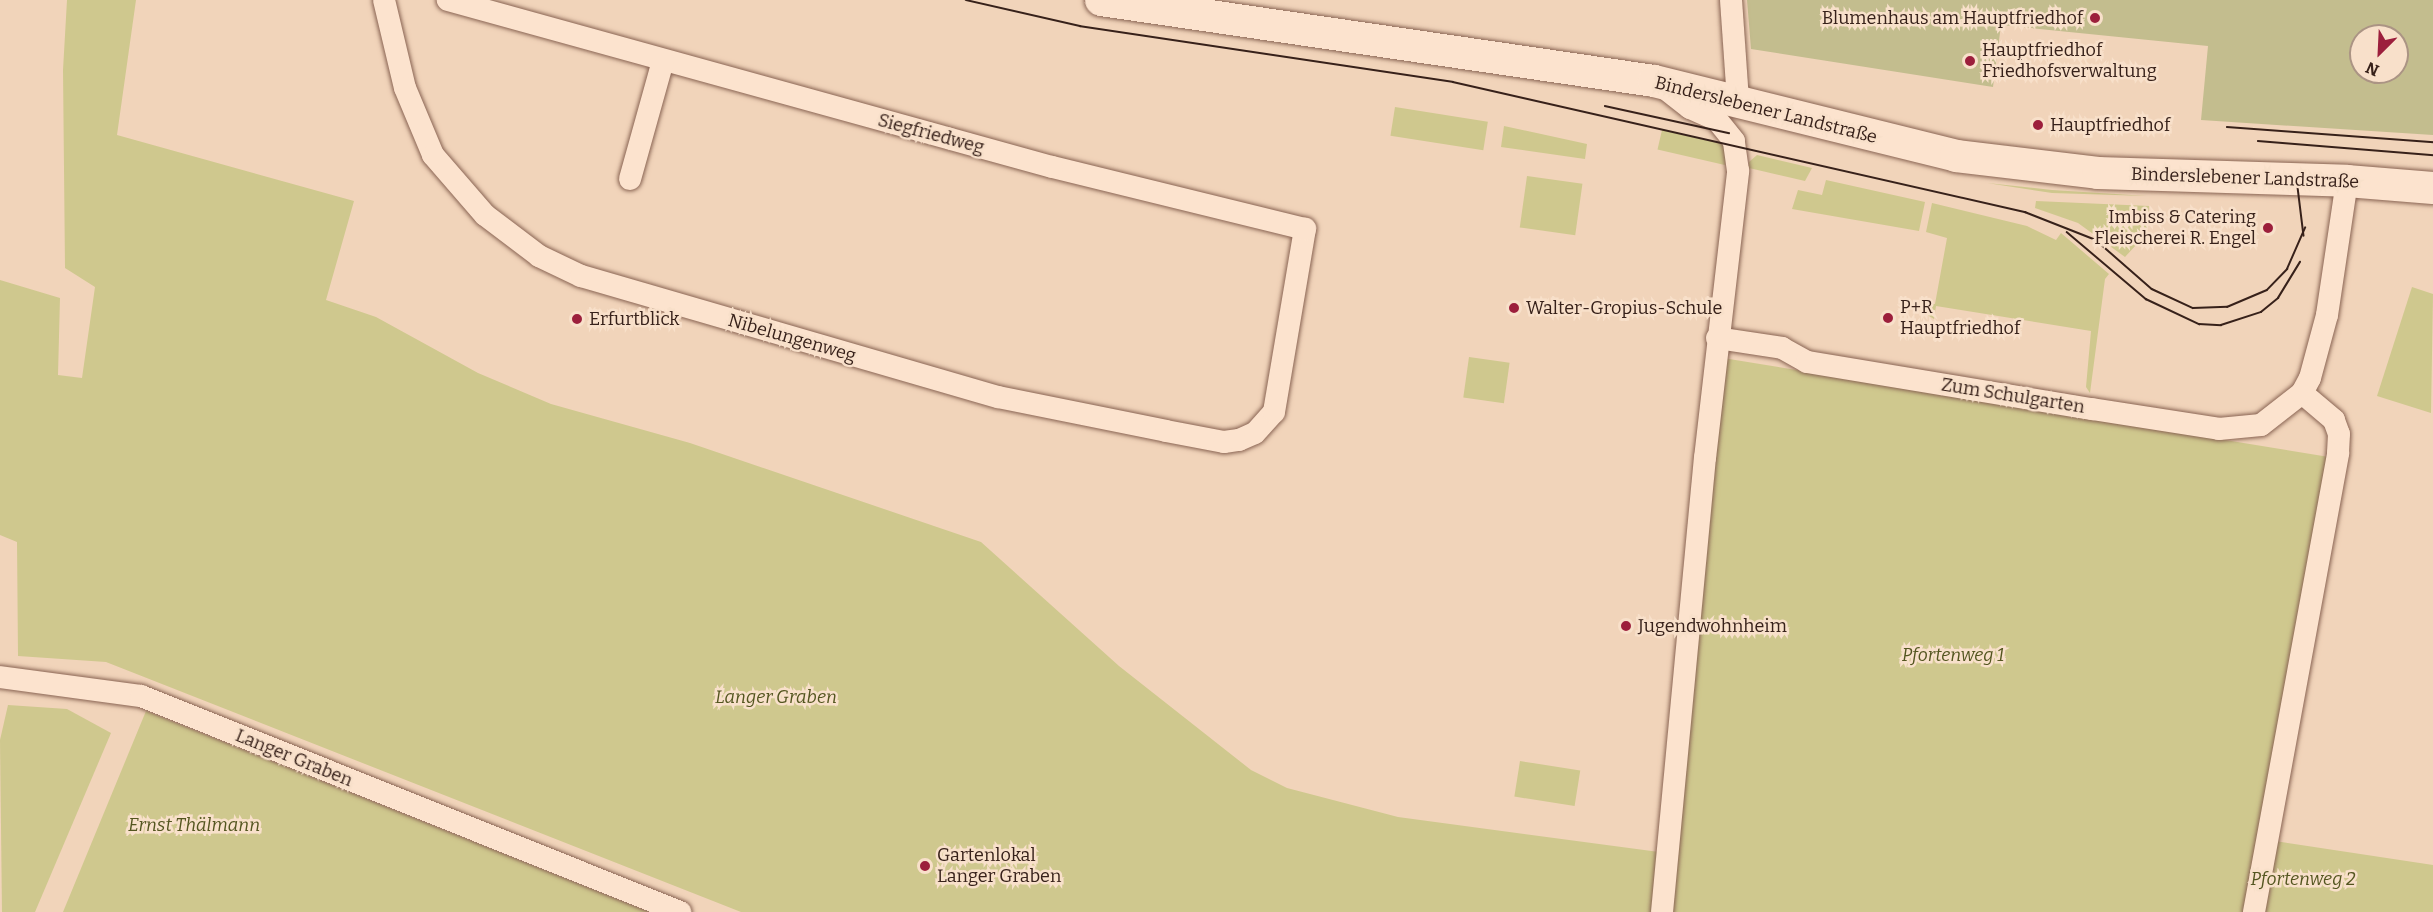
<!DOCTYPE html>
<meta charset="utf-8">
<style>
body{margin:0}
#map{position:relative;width:2433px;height:912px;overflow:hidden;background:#f1d4ba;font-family:Bitter,serif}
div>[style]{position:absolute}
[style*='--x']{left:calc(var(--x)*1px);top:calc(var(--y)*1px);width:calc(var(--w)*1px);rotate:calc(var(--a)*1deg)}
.green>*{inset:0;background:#cfc88e;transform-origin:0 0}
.cemetery>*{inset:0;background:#c3bd8e}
.roads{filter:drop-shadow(0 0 2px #896453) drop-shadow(0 0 2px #896453)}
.minor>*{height:22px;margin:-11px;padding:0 11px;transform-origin:11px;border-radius:11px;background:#fce3ce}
.secondary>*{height:32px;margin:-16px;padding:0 16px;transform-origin:16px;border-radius:16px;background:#fce3ce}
.tram>*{height:1.5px;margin:-0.75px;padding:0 0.75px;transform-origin:0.75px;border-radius:0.75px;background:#37211a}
.dots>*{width:16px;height:16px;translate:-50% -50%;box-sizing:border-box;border:3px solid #f8e0ca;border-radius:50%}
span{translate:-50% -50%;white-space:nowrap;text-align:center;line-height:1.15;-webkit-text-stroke:5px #f8e0ca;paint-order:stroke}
.poi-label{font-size:18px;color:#37211a}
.right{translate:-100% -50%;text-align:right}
.left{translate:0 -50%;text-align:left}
.street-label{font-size:18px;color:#37211a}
.park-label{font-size:18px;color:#53551f;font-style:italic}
.north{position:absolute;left:2349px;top:24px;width:60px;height:60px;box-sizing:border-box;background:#f8e0ca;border:2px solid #ab9484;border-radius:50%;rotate:204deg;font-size:16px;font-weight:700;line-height:24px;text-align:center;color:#37211a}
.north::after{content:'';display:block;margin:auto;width:21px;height:27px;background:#9c1f3c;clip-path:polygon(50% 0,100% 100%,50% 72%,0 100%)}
</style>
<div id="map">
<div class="green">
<i style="clip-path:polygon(67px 0,136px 0,117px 135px,354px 201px,326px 300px,376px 317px,478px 373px,551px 404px,690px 443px,981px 542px,1119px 666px,1251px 770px,1287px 788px,1398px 817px,1659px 852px,1652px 912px,741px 912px,106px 662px,18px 656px,17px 542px,0 535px,0 280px,60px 298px,58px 375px,82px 378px,95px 287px,65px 268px,63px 70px)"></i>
<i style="left:1395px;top:107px;width:94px;height:29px;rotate:9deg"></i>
<i style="clip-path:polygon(1504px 126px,1587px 144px,1585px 159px,1501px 147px)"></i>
<i style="left:1662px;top:130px;width:69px;height:20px;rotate:13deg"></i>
<i style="clip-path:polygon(1757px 155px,1812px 168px,1805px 181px,1749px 168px,1749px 162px)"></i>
<i style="left:1527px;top:176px;width:56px;height:52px;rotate:8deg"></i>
<i style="clip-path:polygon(1826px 180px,1925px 202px,1919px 231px,1792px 209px,1798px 190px,1822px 195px)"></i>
<i style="clip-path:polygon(1987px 183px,2052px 190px,2147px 196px,2052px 193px)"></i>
<i style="clip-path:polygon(2036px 201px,2149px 206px,2147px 233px,2125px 257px,2078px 223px,2035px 208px)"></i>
<i style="clip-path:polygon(1932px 203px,2027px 226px,2056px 240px,2061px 233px,2109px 274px,2105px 279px,2090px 393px,2086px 387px,2091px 331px,1936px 306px,1934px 319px,1924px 313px,1923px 303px,1935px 304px,1947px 238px,1926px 232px)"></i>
<i style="clip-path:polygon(2412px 287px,2433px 294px,2431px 413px,2377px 396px)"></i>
<i style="left:1469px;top:357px;width:41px;height:41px;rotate:8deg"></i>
<i style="clip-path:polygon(1723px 358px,2329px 457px,2245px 912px,1669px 912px)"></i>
<i style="clip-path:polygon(8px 705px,67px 709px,111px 733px,35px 912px,2px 912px,0 740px)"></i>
<i style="clip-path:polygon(146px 711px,649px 912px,63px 912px)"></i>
<i style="left:1520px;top:761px;width:61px;height:36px;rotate:9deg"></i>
<i style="clip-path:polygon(2275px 841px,2433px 865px,2433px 912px,2264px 912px)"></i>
</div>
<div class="cemetery">
<i style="clip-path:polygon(evenodd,1747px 0,2433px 0,2433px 135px,2201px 120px,2208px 46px,2001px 25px,1993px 87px,1751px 49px,1747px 0,2361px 36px,2397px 36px,2397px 72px,2361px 72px,2361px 36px)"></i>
</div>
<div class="roads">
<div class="minor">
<i style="--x:384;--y:0;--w:90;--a:76.6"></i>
<i style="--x:405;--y:88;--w:73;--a:67.3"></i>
<i style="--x:433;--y:155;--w:79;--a:49.1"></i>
<i style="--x:485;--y:215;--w:68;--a:37.2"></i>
<i style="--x:539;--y:256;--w:47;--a:25.5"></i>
<i style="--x:581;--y:276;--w:434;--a:16.2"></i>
<i style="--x:998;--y:397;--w:171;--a:11.4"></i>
<i style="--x:1166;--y:431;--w:59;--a:10.7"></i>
<i style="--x:1224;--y:442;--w:15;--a:-8"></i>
<i style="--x:1239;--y:440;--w:17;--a:-24"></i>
<i style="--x:1255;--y:433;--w:28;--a:-48"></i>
<i style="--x:1274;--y:412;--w:186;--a:-80.4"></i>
<i style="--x:1305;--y:229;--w:260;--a:-166.2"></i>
<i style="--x:1052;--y:167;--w:627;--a:-164.54"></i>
<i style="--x:1731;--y:0;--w:100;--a:86"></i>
<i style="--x:630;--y:179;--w:123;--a:-74.4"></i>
<i style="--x:1717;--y:338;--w:66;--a:8.7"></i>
<i style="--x:1782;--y:348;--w:29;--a:29"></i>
<i style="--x:1807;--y:362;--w:289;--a:9.4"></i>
<i style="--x:2092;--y:409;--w:129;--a:8.9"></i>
<i style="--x:2219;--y:429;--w:42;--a:-5.4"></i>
<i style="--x:2261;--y:425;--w:52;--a:-38"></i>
<i style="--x:2302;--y:393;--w:17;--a:-62"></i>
<i style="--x:2310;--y:378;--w:65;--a:-74.9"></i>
<i style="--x:2327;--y:315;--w:135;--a:-81.5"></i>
<i style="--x:0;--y:677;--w:142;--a:7.7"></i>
<i style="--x:141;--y:696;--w:581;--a:21.84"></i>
<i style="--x:1662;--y:912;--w:456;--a:-84.6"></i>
<i style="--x:1705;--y:458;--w:289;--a:-83.4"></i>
<i style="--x:1738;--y:171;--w:30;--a:-98"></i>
<i style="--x:1734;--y:141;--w:27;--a:-129"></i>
<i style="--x:1717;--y:120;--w:30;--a:-156"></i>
<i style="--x:1690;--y:108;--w:34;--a:-142"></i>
<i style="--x:2254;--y:912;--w:467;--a:-79.6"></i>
<i style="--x:2338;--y:453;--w:19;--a:-87"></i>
<i style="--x:2339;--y:434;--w:15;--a:-110"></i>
<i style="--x:2334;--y:420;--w:42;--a:-139.8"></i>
</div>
<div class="secondary">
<i style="--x:1101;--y:0;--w:559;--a:8.33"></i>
<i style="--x:1654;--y:81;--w:311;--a:13.9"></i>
<i style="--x:1956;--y:156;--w:143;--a:6.8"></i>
<i style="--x:2098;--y:173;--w:249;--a:1.8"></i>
<i style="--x:2347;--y:181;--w:86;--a:4.7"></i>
</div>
</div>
<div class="tram">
<i style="--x:966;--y:0;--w:117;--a:12.8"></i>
<i style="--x:1080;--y:26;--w:377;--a:8.5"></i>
<i style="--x:1453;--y:82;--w:587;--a:12.8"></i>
<i style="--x:2025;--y:212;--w:76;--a:21.5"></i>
<i style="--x:2096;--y:240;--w:74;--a:41.2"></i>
<i style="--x:2152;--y:289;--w:45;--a:24.9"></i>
<i style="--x:2193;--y:308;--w:34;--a:-2"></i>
<i style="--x:2227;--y:307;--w:43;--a:-23"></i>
<i style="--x:2267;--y:290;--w:29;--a:-46"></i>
<i style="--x:2287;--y:269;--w:45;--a:-66.3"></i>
<i style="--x:1605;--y:106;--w:127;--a:12.3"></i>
<i style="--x:2227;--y:127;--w:207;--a:4.2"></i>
<i style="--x:2258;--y:141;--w:176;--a:4.6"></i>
<i style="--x:2297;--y:179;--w:57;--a:83"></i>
<i style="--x:2067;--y:232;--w:104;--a:40.3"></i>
<i style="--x:2146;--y:299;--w:59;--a:25.3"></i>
<i style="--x:2199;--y:324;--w:22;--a:3"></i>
<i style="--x:2221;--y:325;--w:42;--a:-18"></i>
<i style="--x:2261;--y:312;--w:22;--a:-39"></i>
<i style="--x:2278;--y:298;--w:42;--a:-58.6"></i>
</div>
<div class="dots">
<i style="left:2095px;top:18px;background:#9c1f3c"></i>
<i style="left:1970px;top:61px;background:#9c1f3c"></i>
<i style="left:2038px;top:125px;background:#9c1f3c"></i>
<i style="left:2268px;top:228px;background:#9c1f3c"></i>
<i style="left:1514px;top:308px;background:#9c1f3c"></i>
<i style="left:1888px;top:318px;background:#9c1f3c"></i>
<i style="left:577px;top:319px;background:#9c1f3c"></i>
<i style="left:1626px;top:626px;background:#9c1f3c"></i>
<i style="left:925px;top:866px;background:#9c1f3c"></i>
</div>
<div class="poi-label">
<span class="right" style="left:2083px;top:18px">Blumenhaus am Hauptfriedhof</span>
<span class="left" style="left:1982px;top:61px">Hauptfriedhof<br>Friedhofsverwaltung</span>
<span class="left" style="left:2050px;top:125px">Hauptfriedhof</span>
<span class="right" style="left:2256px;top:228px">Imbiss &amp; Catering<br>Fleischerei R. Engel</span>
<span class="left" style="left:1526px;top:308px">Walter-Gropius-Schule</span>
<span class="left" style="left:1900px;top:318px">P+R<br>Hauptfriedhof</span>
<span class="left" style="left:589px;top:319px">Erfurtblick</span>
<span class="left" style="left:1638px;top:626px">Jugendwohnheim</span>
<span class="left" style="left:937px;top:866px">Gartenlokal<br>Langer Graben</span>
</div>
<div class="street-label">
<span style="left:1766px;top:110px;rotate:14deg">Binderslebener Landstraße</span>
<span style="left:931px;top:134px;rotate:15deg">Siegfriedweg</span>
<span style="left:2245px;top:178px;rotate:2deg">Binderslebener Landstraße</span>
<span style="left:792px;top:338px;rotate:16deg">Nibelungenweg</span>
<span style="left:2013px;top:396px;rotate:9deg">Zum Schulgarten</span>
<span style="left:294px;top:758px;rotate:22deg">Langer Graben</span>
</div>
<div class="park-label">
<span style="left:1953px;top:655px">Pfortenweg 1</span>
<span style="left:776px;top:697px">Langer Graben</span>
<span style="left:194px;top:825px">Ernst Thälmann</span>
<span style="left:2303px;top:879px">Pfortenweg 2</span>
</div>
<div class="north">N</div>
</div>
